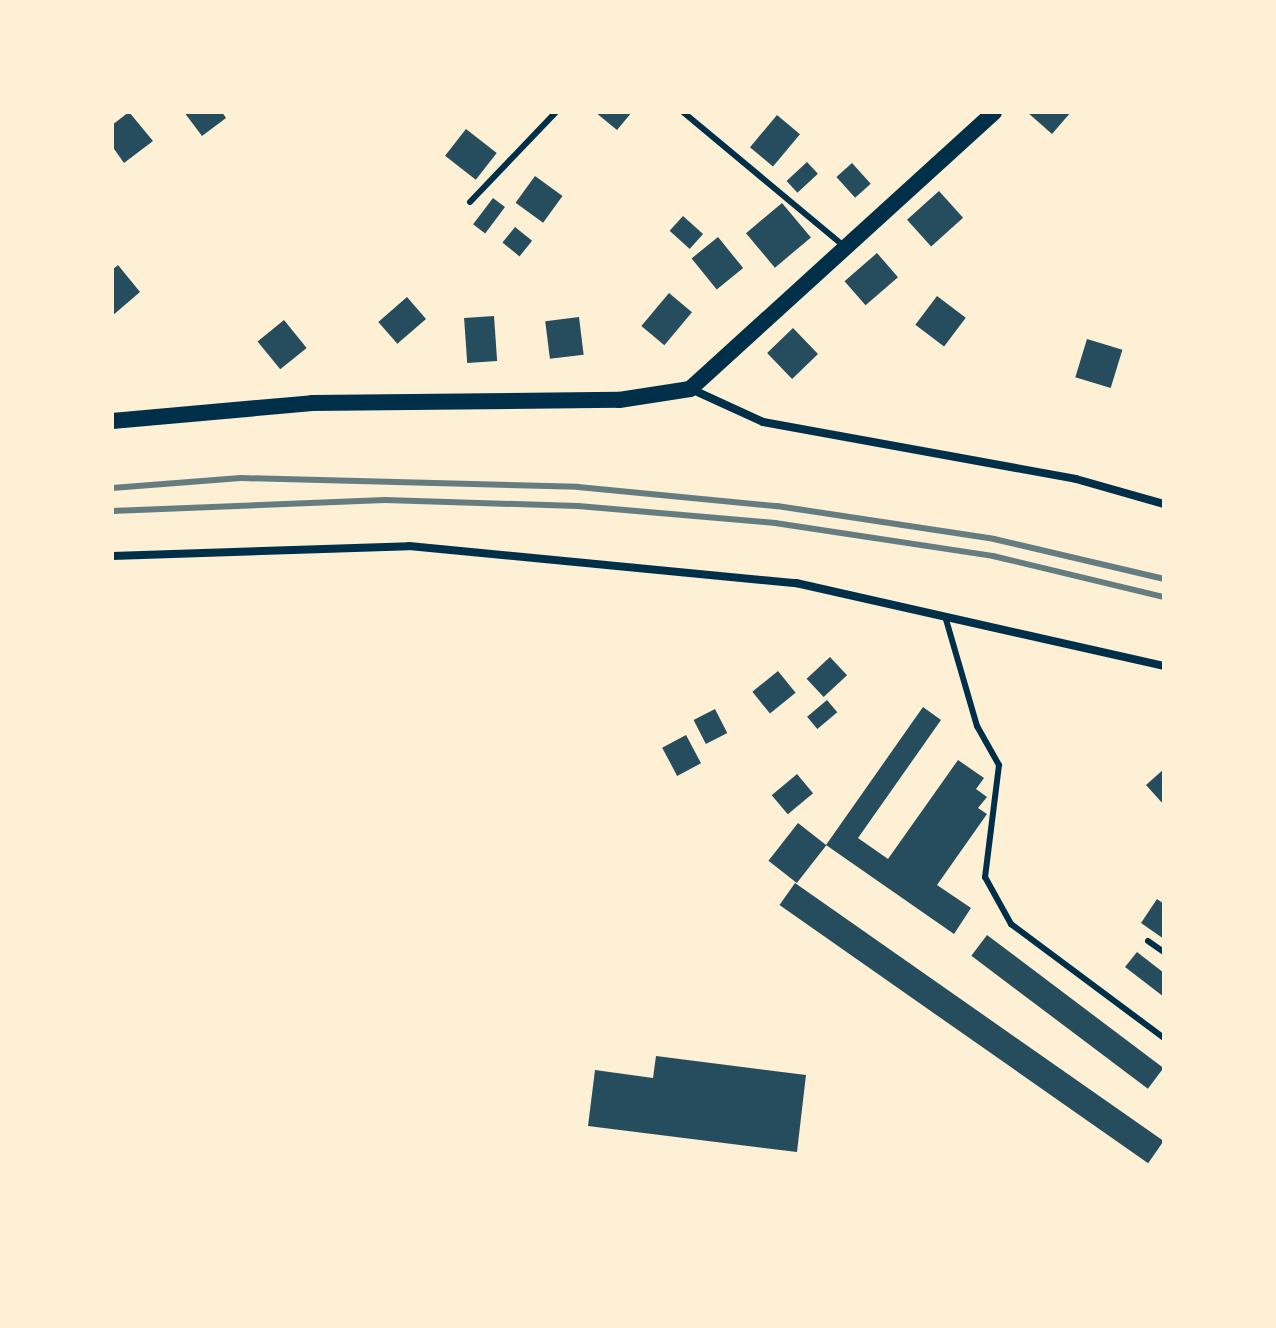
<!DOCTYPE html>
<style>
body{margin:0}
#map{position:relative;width:1276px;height:1328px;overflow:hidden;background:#fdf0d5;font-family:Overpass,sans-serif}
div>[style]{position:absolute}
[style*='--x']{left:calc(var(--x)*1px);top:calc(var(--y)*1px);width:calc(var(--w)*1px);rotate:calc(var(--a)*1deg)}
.building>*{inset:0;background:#264d5e;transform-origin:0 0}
.service>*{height:6px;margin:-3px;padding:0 3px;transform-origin:3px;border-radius:3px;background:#003049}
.minor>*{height:8px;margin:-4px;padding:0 4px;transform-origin:4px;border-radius:4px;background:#003049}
.secondary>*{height:16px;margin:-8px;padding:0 8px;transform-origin:8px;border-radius:8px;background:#003049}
.rail>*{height:6px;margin:-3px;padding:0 3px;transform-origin:3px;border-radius:3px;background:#657d81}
span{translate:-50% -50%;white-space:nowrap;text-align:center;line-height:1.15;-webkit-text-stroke:6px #fdf0d5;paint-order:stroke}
.frame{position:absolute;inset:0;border:114px solid #fdf0d5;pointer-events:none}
</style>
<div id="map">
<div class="building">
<i style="clip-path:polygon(129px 112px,153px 141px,124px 163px,112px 146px,112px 125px)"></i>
<i style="clip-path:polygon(184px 112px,222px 112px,226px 118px,202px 136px)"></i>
<i style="clip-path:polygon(595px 112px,632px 112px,617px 130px)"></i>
<i style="clip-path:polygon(1027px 112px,1071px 112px,1052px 134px)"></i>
<i style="left:777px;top:115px;width:30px;height:42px;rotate:40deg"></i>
<i style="left:466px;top:129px;width:39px;height:34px;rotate:38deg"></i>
<i style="left:807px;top:162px;width:16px;height:28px;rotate:47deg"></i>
<i style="left:852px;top:163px;width:28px;height:21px;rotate:48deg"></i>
<i style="left:535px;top:176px;width:34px;height:33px;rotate:36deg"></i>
<i style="left:939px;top:191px;width:36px;height:43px;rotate:48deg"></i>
<i style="left:493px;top:198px;width:15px;height:33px;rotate:37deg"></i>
<i style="left:782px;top:203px;width:45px;height:47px;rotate:50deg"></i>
<i style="left:683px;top:216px;width:27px;height:20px;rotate:42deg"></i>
<i style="left:515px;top:227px;width:22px;height:20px;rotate:39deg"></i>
<i style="left:718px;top:237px;width:40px;height:34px;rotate:51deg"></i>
<i style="left:877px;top:253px;width:32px;height:43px;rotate:49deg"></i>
<i style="clip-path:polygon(118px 265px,140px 292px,112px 316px,112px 270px)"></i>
<i style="left:669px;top:293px;width:30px;height:43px;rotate:40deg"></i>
<i style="left:937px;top:296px;width:36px;height:36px;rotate:37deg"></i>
<i style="left:407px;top:297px;width:29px;height:38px;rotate:49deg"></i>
<i style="left:494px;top:316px;width:45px;height:30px;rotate:86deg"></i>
<i style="left:579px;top:317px;width:38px;height:34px;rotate:83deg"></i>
<i style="left:284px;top:320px;width:36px;height:34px;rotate:51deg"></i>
<i style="left:793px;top:328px;width:36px;height:36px;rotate:46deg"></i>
<i style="left:1087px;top:339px;width:37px;height:40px;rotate:17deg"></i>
<i style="left:830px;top:657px;width:25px;height:32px;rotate:47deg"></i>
<i style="left:778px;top:671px;width:28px;height:33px;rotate:51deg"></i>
<i style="left:827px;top:700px;width:16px;height:26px;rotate:50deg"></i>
<i style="clip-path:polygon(923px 707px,941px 720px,858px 838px,888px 859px,958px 760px,984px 778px,976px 789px,987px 797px,978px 808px,987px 814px,937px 885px,971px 908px,954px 934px,826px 845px)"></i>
<i style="left:715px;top:709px;width:27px;height:24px;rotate:63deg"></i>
<i style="left:686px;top:735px;width:32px;height:27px;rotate:62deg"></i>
<i style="clip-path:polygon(1164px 769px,1164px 805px,1146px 785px)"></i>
<i style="left:797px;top:774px;width:25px;height:33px;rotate:50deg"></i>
<i style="left:798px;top:823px;width:36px;height:48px;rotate:38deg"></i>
<i style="left:795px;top:883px;width:450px;height:27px;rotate:35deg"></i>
<i style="clip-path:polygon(1157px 899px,1164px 904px,1164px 939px,1141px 923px)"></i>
<i style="left:987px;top:935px;width:221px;height:26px;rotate:37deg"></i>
<i style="clip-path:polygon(1137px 952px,1164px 973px,1164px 997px,1125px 967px)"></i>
<i style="clip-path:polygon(656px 1056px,806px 1075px,797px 1152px,588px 1126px,595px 1070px,653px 1078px)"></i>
</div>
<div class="service">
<i style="--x:683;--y:112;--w:209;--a:39.8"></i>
<i style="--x:470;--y:202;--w:124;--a:-46.3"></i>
<i style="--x:945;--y:616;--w:115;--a:73.8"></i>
<i style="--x:977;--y:726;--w:45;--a:60.6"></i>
<i style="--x:999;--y:765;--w:113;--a:97.1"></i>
<i style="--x:985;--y:877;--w:54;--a:61"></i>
<i style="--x:1011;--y:924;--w:191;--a:36.7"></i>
<i style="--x:1148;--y:941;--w:19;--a:35"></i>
</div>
<div class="minor">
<i style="--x:691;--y:389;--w:79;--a:24.6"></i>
<i style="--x:763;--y:422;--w:318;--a:10.3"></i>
<i style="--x:1076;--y:479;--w:91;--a:15.9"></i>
<i style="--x:112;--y:556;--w:297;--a:-1.9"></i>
<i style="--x:409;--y:546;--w:389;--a:5.5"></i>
<i style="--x:796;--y:583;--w:377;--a:12.7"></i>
</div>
<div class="secondary">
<i style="--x:112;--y:421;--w:201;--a:-5.1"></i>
<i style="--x:312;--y:403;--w:307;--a:-0.6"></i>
<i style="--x:619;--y:400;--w:72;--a:-8.8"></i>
<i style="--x:690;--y:389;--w:411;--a:-42.3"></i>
</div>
<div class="rail">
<i style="--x:112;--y:488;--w:129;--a:-4.4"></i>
<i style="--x:241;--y:478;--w:337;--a:1.5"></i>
<i style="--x:578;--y:487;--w:200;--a:5.5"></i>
<i style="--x:777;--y:506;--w:219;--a:8.6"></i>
<i style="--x:994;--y:539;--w:175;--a:13.2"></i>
<i style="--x:112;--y:511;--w:273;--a:-2.3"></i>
<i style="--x:385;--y:500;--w:193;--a:1.8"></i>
<i style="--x:578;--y:506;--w:198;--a:4.9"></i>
<i style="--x:775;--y:523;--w:220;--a:8.6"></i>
<i style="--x:993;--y:556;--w:176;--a:13.5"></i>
</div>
<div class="frame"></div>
</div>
